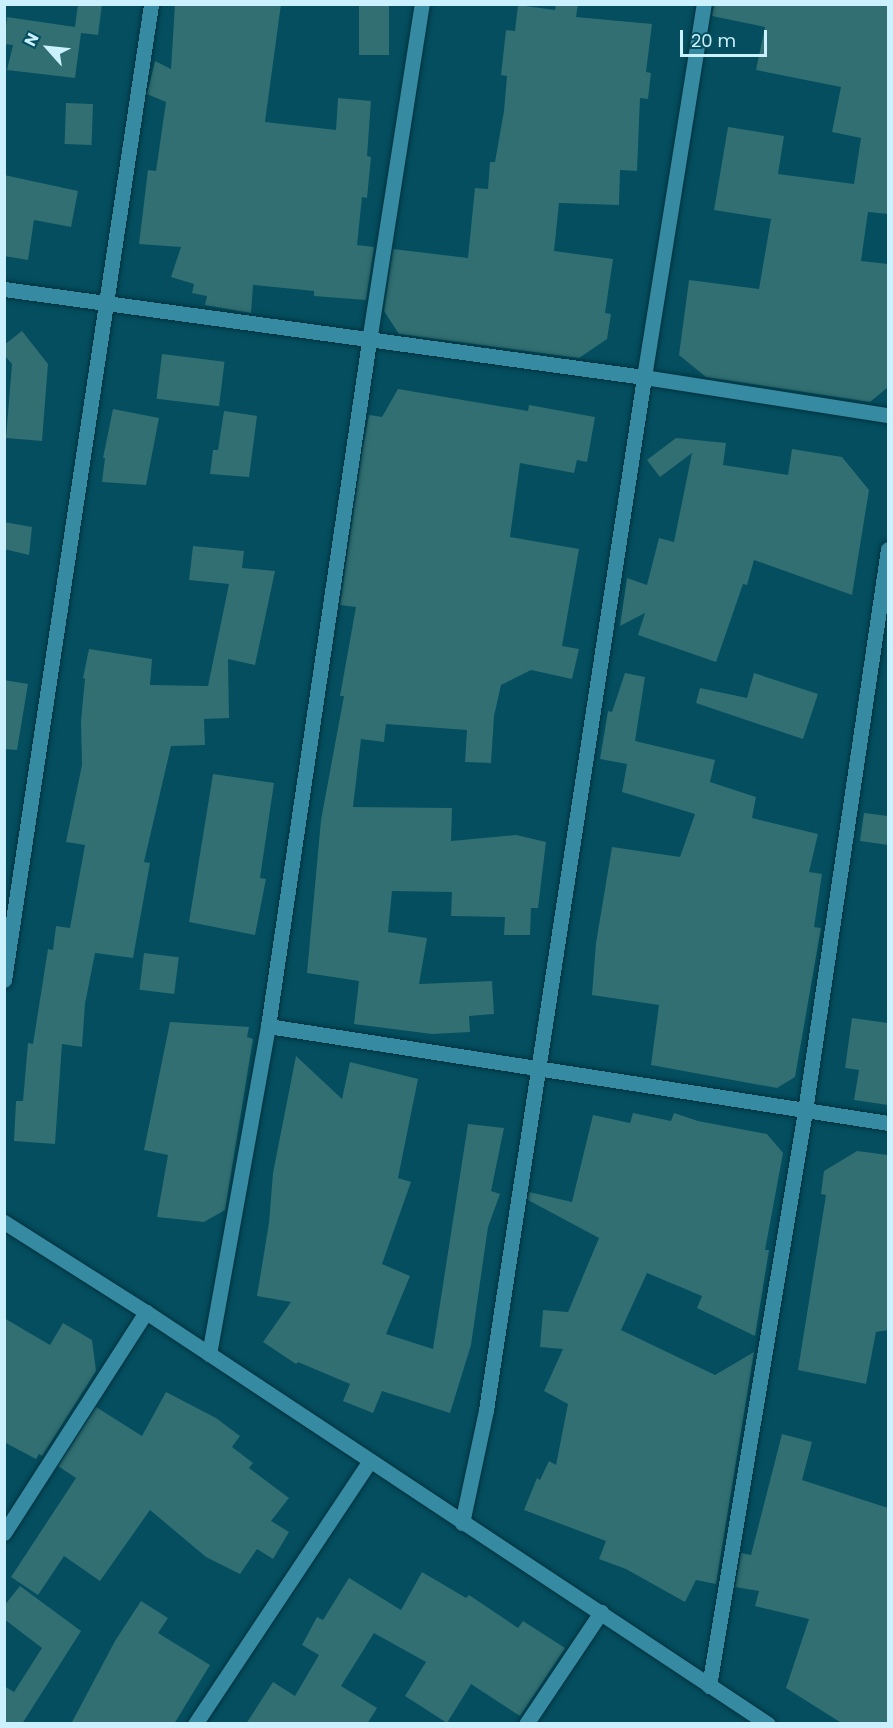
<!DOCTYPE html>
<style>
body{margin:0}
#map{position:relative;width:893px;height:1728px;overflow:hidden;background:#044e5f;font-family:Poppins,sans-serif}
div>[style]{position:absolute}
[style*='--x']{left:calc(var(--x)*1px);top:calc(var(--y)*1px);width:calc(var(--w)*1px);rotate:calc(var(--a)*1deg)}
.building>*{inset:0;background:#316f72;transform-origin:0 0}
.roads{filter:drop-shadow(0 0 2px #01323e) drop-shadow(0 0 2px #01323e)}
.minor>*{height:15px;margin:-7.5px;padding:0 7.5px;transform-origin:7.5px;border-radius:7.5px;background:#368aa2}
.tertiary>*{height:15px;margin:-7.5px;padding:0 7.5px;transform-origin:7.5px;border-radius:7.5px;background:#368aa2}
span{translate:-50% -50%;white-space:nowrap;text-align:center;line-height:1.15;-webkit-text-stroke:5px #044e5f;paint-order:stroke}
.frame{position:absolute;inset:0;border:6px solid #caf1fd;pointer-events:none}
.north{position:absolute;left:18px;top:18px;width:60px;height:60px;-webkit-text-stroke:4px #044e5f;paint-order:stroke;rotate:297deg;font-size:16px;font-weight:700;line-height:24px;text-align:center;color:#caf1fd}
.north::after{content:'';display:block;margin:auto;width:21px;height:27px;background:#caf1fd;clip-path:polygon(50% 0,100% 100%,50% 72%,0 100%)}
.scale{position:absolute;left:680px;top:30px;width:87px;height:27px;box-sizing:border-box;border:3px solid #caf1fd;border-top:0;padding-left:8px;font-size:18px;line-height:21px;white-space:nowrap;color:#caf1fd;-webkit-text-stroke:4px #044e5f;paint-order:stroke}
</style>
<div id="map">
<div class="building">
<i style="clip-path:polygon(78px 4px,102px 4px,98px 35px,81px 33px,75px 78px,7px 70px,13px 45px,4px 44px,7px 17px,75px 27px)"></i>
<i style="clip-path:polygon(175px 4px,281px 4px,265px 122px,336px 130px,338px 98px,371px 101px,367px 156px,371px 157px,367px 198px,362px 197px,357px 245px,374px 247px,366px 300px,314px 296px,314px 291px,253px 285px,251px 313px,205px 305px,207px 296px,192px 293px,194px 284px,171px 277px,181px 247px,139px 244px,148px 170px,156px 171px,166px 102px,147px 94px,155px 61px,171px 69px)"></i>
<i style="left:359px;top:4px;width:30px;height:51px"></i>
<i style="clip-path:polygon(556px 4px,578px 4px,576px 17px,652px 24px,646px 72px,651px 73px,648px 99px,640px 98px,637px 171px,620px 170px,619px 205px,559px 203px,554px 251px,613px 259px,605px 313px,611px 314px,607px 339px,579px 358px,399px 334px,384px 311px,393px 249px,468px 258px,475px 188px,488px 189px,490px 162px,495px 162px,504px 111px,507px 76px,501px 75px,506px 30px,515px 31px,518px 5px,555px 10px)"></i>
<i style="clip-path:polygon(714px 4px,888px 4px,888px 214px,868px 212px,861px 261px,888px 264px,888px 387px,870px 402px,706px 377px,679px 355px,689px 280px,759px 289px,771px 219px,714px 210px,728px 127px,784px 136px,778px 174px,854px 184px,861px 138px,832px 132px,841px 87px,756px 70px,765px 27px,712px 16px)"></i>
<i style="left:66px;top:103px;width:27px;height:41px;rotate:2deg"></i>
<i style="clip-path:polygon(4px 175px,78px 191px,71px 227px,34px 220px,28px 260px,4px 256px)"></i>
<i style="clip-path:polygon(22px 331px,48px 364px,42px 441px,6px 438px,12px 364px,4px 355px,4px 345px)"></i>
<i style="left:162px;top:354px;width:63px;height:45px;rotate:7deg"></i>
<i style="clip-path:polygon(398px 389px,528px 411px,529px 405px,595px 417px,587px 462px,577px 460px,574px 473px,520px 463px,510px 537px,579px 549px,562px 646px,579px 649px,572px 679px,531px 670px,501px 685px,494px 716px,491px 763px,465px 762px,467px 730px,386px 724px,384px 742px,361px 739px,353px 807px,452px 808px,451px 841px,516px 835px,546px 842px,538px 908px,531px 908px,530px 935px,504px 935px,505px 917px,451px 916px,452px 892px,392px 891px,388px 932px,427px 938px,419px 984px,492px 981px,494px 1014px,469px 1016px,470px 1032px,432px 1034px,354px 1024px,359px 981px,307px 973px,321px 820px,344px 696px,340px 696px,356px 607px,340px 605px,363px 446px,369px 415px,382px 417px)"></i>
<i style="clip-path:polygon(113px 409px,159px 418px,146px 485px,102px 482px,105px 458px,103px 458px)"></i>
<i style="clip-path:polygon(224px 411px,257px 416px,249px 477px,210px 474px,213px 450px,218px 450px)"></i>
<i style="clip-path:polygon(676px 438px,726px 443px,723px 465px,788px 475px,792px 449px,842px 457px,869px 490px,852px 595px,754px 560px,747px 585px,743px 584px,716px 662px,638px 635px,645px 613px,620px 626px,627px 578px,647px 585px,659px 538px,674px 542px,692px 453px,660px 477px,647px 460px)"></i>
<i style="clip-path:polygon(4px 522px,32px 527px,29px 555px,4px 549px)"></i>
<i style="clip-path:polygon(193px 546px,244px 551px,242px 568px,275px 571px,255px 665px,228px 659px,229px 718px,204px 719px,205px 745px,171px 746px,144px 862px,150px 863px,133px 958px,95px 953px,85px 1004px,82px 1047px,62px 1044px,55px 1144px,14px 1141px,16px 1101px,23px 1101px,28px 1043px,33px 1044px,48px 949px,53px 950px,56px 926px,70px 928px,85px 845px,66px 842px,82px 765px,81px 721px,85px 679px,83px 678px,89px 649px,152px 659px,150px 685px,208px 686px,229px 584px,189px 580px)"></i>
<i style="clip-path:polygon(625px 673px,645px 677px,635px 741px,715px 760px,710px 782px,756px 797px,752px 818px,818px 834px,809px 872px,822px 874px,814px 927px,821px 928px,795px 1077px,777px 1088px,651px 1065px,659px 1005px,592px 995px,596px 943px,612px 847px,680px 857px,695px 814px,622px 792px,627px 764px,600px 759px,608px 711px,612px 712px)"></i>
<i style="clip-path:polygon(754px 673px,818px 694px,803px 739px,696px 703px,700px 688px,747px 698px)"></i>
<i style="clip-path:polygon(4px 680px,28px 684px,17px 750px,4px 749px)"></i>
<i style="clip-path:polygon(213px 774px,274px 783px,260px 878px,266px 879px,255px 935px,189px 922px)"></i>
<i style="clip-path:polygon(864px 813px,888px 816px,888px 845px,860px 841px)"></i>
<i style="left:144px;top:953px;width:35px;height:37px;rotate:7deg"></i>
<i style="clip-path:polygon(852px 1018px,888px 1023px,888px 1105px,854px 1100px,859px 1070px,845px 1068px)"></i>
<i style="clip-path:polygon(170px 1022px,249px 1027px,247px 1037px,253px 1039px,225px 1210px,204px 1222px,157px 1217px,168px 1155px,144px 1150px)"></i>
<i style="clip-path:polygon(296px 1056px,342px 1099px,350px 1062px,418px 1079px,398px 1178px,411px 1182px,382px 1264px,410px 1276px,386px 1334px,433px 1349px,468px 1124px,504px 1128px,491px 1191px,500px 1194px,488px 1227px,471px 1345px,450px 1413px,382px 1391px,373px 1413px,343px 1401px,350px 1384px,298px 1362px,296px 1364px,263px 1342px,291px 1302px,257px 1296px,269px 1223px,273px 1173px)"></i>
<i style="clip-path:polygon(633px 1113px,671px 1121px,674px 1113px,698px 1121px,767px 1134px,783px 1153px,765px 1250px,769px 1250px,755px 1336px,697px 1308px,702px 1296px,647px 1273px,621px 1330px,715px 1375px,754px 1352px,716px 1584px,696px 1580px,685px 1602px,626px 1569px,599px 1559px,606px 1541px,524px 1510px,537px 1478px,540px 1480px,549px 1461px,556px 1465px,568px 1404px,544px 1391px,563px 1349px,540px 1347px,543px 1310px,568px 1312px,599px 1238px,528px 1200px,529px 1192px,572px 1202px,593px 1115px,630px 1123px)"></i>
<i style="clip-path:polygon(857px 1151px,888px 1155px,888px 1330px,876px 1332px,866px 1384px,798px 1370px,826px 1195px,821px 1194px,824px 1171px)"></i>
<i style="clip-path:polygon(4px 1318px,50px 1345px,63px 1323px,92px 1340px,96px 1371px,42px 1456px,39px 1454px,36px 1459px,4px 1442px)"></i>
<i style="clip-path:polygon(166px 1392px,216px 1418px,240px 1436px,232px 1447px,253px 1463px,249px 1468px,289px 1498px,271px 1521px,289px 1532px,273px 1559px,257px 1549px,240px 1574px,206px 1557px,150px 1510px,100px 1581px,64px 1556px,38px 1595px,11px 1577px,76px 1478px,58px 1466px,96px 1407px,142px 1436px)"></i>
<i style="clip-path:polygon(782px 1434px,812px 1442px,802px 1480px,888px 1508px,888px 1724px,843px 1724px,786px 1688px,809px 1619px,755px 1606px,759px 1591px,735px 1587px,741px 1553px,751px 1555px)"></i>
<i style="clip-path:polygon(422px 1572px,466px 1598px,469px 1595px,518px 1628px,523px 1621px,565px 1648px,520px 1716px,471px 1684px,447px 1723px,405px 1696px,426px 1662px,374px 1633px,341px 1686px,377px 1708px,367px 1724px,246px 1724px,273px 1682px,295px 1696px,319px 1655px,302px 1645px,317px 1617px,323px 1620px,349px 1578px,401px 1610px)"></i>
<i style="clip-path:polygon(20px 1586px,81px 1631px,22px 1724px,4px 1724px,4px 1686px,14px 1692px,42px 1648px,4px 1619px,4px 1606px)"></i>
<i style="clip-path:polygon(141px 1601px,168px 1618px,158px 1633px,210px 1665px,174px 1724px,71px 1724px,115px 1641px)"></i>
</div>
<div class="roads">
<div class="minor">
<i style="--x:4;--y:289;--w:646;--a:7.83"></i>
<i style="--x:644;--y:377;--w:247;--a:8.9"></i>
<i style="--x:4;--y:980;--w:987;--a:-81.43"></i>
<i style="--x:268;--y:1026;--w:628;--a:8.89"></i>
<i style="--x:209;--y:1354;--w:333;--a:-79.8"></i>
<i style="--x:268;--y:1026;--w:692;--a:-81.61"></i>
<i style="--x:369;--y:341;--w:341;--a:-81.1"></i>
<i style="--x:462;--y:1523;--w:116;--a:-78"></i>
<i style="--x:486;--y:1410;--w:1045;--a:-81.3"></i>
<i style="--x:644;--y:377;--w:378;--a:-80.9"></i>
<i style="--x:4;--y:1533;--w:263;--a:-57.3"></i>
<i style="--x:709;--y:1686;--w:583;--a:-80.52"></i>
<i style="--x:805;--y:1111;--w:568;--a:-81.6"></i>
<i style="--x:195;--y:1724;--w:315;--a:-56.4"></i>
<i style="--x:526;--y:1724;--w:135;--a:-56.2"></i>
</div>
<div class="tertiary">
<i style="--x:4;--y:1222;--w:168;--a:32.4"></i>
<i style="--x:146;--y:1312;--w:746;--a:33.52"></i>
</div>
</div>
<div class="frame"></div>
<div class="north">N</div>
<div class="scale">20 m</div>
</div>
